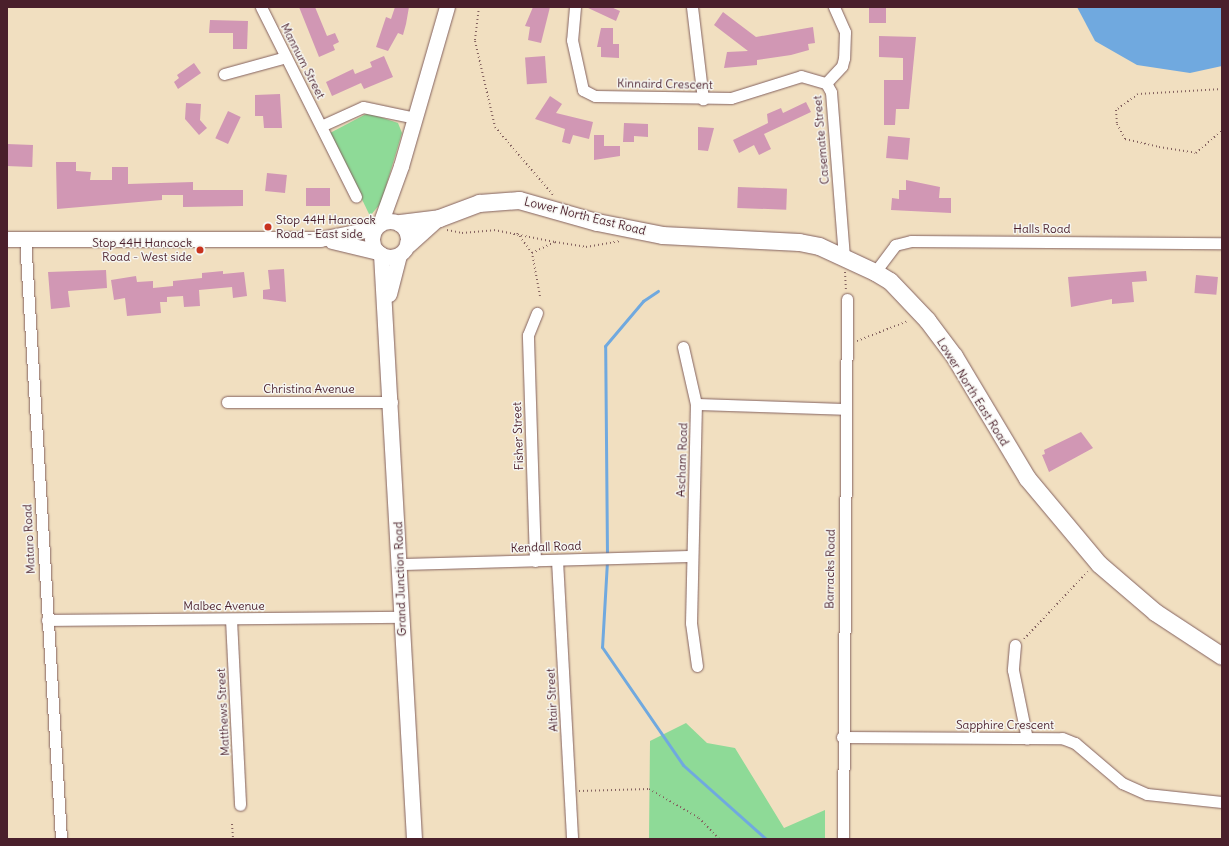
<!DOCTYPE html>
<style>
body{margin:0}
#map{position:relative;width:1229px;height:846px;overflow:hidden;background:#f1dfc0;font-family:Delius,sans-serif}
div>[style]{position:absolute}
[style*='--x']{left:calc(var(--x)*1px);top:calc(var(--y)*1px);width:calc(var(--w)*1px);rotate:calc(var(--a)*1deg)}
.green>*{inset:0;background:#8eda97}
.water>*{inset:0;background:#70a9df}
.stream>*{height:3px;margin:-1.5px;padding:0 1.5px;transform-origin:1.5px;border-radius:1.5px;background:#70a9df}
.building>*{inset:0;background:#d197b4;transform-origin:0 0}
.path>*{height:2px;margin-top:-1px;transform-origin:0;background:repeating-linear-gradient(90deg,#84625f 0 1px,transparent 0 4px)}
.roads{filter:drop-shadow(0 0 1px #84625f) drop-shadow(0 0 1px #84625f)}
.minor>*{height:11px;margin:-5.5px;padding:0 5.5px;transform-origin:5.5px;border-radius:5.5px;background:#fff}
.secondary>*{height:15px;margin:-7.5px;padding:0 7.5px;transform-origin:7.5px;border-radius:7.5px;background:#fff}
.secondary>.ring{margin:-7.5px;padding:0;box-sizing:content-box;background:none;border:15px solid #fff;border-radius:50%}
.primary>*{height:17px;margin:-8.5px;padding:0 8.5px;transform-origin:8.5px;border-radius:8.5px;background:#fff}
.dots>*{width:11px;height:11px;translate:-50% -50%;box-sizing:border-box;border:2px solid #f6f6f2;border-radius:50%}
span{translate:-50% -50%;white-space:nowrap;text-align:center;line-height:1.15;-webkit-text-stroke:3px #f6f6f2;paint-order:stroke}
.street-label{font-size:12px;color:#4a1f2b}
.poi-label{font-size:12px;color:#4a1f2b}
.left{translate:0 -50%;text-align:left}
.right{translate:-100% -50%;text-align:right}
.frame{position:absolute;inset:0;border:8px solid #4a1f2b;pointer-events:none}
</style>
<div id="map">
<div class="green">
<i style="clip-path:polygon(368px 113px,398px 123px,402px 133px,381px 203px,370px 216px,330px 133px)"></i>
<i style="clip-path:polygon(686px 723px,707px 743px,735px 748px,784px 828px,825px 810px,825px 839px,649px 839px,650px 741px)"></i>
</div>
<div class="water">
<i style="clip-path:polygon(1077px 7px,1222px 7px,1222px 66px,1190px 73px,1137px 65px,1095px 41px)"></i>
</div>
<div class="stream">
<i style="--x:607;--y:555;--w:209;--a:-90.5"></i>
<i style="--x:605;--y:346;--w:59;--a:-49.8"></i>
<i style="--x:643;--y:301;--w:18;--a:-34"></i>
<i style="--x:607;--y:561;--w:86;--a:93.3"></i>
<i style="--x:602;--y:647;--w:143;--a:55.5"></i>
<i style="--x:683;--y:765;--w:111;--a:41.7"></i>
</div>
<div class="building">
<i style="clip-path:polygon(299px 7px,315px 7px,327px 36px,335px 33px,339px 42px,333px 45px,335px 50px,319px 57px)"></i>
<i style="clip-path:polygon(395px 7px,409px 7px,406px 24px,403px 35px,398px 33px,388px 51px,376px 47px,386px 17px,391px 19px)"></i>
<i style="clip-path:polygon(533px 7px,550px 7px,541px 43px,528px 40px,530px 27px,525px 26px)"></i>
<i style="clip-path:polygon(586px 7px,611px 7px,620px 11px,616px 21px)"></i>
<i style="left:869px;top:7px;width:17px;height:16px"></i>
<i style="clip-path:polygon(723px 12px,756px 37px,813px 27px,815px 43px,808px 44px,809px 50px,791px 55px,757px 60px,757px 65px,724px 68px,727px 52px,748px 51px,714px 25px)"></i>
<i style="clip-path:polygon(210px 20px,248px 21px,247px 49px,233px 49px,233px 33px,209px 33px)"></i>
<i style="clip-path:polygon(601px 28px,613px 28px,613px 44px,619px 44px,619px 58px,601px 57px,601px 47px,597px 47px)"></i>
<i style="clip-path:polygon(879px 36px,916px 37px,909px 109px,896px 109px,895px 125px,884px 125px,884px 80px,903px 80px,903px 58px,879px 57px)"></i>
<i style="clip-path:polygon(384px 56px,393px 77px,364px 89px,361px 83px,332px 96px,326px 82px,353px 69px,355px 74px,372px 67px,370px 62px)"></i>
<i style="left:545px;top:56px;width:27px;height:20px;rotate:86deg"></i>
<i style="clip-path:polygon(194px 63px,201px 73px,178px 89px,174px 82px,179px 78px,177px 75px)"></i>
<i style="clip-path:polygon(280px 94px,282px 128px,264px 128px,263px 116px,255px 116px,255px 95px)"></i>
<i style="clip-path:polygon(550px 96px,562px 104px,556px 113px,593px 122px,589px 139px,573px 135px,570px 144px,562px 142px,565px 129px,535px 119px)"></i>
<i style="clip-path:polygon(806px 102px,811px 112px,764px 134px,771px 149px,759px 155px,754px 145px,739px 153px,733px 140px,768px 123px,767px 114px,781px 108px,783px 113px)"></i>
<i style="clip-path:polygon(186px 103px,201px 104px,200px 120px,207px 128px,199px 135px,185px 119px)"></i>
<i style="left:228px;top:111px;width:14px;height:30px;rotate:25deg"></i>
<i style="clip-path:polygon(624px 123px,648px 124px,648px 137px,634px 136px,634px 142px,623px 142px)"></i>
<i style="clip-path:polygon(698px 127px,714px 128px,708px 151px,698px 150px)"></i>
<i style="clip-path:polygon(594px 135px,604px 135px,604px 146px,620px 146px,620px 156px,594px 160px)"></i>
<i style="left:888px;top:136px;width:22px;height:22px;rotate:5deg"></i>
<i style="left:7px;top:144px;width:26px;height:22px;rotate:2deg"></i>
<i style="clip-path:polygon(56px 162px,76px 162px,76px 171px,91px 172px,90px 180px,112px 180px,112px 167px,128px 167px,128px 184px,193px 182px,193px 190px,243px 190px,243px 206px,183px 207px,183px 195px,162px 195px,162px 200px,57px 209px)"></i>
<i style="left:267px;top:173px;width:20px;height:18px;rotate:6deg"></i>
<i style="clip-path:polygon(906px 180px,940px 187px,939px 198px,951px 198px,951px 213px,891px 210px,892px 198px,899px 199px,899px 190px,906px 190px)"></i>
<i style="left:738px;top:187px;width:49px;height:21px;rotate:2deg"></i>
<i style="left:306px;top:188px;width:24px;height:18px"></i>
<i style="clip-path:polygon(284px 269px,286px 302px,263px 299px,263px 290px,270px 289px,268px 270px)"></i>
<i style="clip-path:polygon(106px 270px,107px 288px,68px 291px,70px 307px,51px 309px,48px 272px)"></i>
<i style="clip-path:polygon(223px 271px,223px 274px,244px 272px,247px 296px,233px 298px,232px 287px,199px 290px,200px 306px,184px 307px,183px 296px,167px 297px,167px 302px,160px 302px,161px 313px,127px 316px,125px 298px,114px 300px,111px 280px,136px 276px,137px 282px,153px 281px,153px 288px,173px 286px,173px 281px,202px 278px,202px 273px)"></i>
<i style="clip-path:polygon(1146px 271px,1147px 281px,1132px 282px,1134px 302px,1112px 304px,1112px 299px,1071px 307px,1068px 277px)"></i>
<i style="left:1196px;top:275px;width:22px;height:18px;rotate:5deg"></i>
<i style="clip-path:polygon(1081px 432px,1093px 448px,1049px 472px,1042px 455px,1045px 454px,1044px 450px)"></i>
</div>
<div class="path">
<i style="--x:479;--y:7;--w:34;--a:97"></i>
<i style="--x:475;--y:41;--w:88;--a:76.9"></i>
<i style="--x:495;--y:127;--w:91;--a:49.5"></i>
<i style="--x:1222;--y:89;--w:84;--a:176.6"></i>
<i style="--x:1138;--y:94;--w:27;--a:144"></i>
<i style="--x:1116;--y:110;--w:14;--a:86"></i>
<i style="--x:1117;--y:124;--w:17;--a:62"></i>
<i style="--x:1125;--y:139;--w:35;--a:13"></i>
<i style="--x:1159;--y:147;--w:37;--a:9"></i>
<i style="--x:1196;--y:153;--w:35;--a:-41"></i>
<i style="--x:447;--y:230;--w:15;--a:11"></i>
<i style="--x:462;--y:233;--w:32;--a:-5"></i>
<i style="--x:494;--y:230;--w:62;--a:11.1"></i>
<i style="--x:517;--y:233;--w:25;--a:53"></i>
<i style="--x:845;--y:272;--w:18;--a:87"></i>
<i style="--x:540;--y:296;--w:44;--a:-100.5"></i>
<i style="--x:532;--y:253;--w:25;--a:-26"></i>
<i style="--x:555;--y:242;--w:31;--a:9"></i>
<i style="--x:586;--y:247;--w:35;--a:-10"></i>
<i style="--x:857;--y:341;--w:55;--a:-21.4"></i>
<i style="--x:1024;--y:639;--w:93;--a:-46.7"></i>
<i style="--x:579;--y:791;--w:70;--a:-1.6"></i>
<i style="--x:649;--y:789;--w:58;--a:30.1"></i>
<i style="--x:699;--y:818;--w:29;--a:46"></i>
<i style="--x:232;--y:824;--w:15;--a:86"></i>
</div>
<div class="roads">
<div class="minor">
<i style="--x:261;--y:7;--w:212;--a:63.4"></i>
<i style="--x:575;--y:7;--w:33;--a:95"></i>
<i style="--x:572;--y:40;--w:51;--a:77.6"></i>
<i style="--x:583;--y:90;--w:13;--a:27"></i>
<i style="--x:595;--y:96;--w:136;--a:0.8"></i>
<i style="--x:731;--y:98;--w:73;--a:-17.4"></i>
<i style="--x:801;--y:76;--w:26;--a:16"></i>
<i style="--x:692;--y:7;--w:93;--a:83.2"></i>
<i style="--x:834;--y:7;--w:27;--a:66"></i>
<i style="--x:845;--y:32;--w:26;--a:92"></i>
<i style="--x:844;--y:58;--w:8;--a:104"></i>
<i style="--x:842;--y:66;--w:23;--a:133"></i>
<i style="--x:826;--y:83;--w:10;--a:61"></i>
<i style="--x:831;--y:92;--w:166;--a:85.5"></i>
<i style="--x:224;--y:74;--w:64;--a:-15.3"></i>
<i style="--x:321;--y:126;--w:46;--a:-24.3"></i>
<i style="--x:363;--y:107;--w:53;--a:11.9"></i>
<i style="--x:25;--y:238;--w:602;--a:86.57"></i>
<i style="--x:875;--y:272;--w:34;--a:-53"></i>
<i style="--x:895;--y:245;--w:16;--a:-14"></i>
<i style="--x:911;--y:241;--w:311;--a:0.4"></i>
<i style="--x:683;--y:347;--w:58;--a:77.2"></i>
<i style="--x:227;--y:402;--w:165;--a:0"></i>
<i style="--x:557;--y:560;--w:279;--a:86.9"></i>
<i style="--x:535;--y:561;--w:226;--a:-91.8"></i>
<i style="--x:528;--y:335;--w:24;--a:-68"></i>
<i style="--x:400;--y:564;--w:292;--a:-1.6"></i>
<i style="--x:231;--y:619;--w:186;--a:87.2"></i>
<i style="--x:47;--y:620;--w:355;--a:-0.5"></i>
<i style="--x:1015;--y:645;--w:25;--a:95"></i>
<i style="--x:1013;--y:670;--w:70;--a:78.5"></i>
<i style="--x:697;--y:666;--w:43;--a:-97.9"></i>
<i style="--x:691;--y:623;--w:219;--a:-88.7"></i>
<i style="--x:696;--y:404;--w:149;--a:1.9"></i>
<i style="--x:842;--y:737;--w:220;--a:0.3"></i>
<i style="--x:1062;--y:738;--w:14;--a:21"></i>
<i style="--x:1075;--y:743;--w:62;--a:40.4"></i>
<i style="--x:1122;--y:783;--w:27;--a:24"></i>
<i style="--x:1147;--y:794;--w:75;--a:6.1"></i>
<i style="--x:843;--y:839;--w:540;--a:-89.58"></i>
</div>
<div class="secondary">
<i class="ring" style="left:372px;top:221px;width:21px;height:21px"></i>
<i style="--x:380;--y:224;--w:62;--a:-70.1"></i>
<i style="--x:401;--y:166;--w:166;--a:-73.9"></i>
<i style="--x:7;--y:239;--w:313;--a:0"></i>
<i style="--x:320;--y:239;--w:56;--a:-11.3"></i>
<i style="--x:332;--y:241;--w:47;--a:13.4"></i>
<i style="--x:381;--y:254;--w:586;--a:86.77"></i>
<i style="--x:389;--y:294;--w:40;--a:-75.6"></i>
</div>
<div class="primary">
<i style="--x:400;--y:223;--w:39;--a:-7"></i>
<i style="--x:439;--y:218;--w:43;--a:-20.6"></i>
<i style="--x:479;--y:203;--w:40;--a:-4.3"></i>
<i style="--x:519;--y:200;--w:81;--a:15.8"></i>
<i style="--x:597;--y:222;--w:66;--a:11.3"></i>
<i style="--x:662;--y:235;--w:137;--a:2.9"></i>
<i style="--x:799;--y:242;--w:20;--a:11"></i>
<i style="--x:819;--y:246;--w:62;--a:24.9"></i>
<i style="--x:875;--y:272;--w:17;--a:31"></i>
<i style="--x:890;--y:281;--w:54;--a:46.5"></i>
<i style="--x:927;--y:320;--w:45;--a:53.1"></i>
<i style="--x:954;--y:356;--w:142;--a:59.1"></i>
<i style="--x:1027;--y:478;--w:112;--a:50.1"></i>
<i style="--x:1099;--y:564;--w:74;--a:40.6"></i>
<i style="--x:1155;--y:612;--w:80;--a:33.3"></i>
<i style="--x:408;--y:244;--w:36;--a:-42"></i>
</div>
</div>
<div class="dots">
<i style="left:268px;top:227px;background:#c8321e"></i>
<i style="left:200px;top:250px;background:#c8321e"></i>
</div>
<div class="street-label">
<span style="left:303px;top:61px;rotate:63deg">Mannum Street</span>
<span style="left:665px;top:84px;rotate:1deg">Kinnaird Crescent</span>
<span style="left:821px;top:140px;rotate:-95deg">Casemate Street</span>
<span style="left:585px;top:216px;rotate:14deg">Lower North East Road</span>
<span style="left:1042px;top:229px">Halls Road</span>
<span style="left:309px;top:389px">Christina Avenue</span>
<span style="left:973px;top:392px;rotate:58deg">Lower North East Road</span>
<span style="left:518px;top:436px;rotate:-92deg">Fisher Street</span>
<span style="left:682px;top:460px;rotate:-88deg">Ascham Road</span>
<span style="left:29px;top:539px;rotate:-93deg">Mataro Road</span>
<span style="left:546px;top:547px;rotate:-2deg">Kendall Road</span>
<span style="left:830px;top:569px;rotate:-89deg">Barracks Road</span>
<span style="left:400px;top:579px;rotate:-92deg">Grand Junction Road</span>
<span style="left:224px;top:606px">Malbec Avenue</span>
<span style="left:552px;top:700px;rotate:-93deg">Altair Street</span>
<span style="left:223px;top:712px;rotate:-93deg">Matthews Street</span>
<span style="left:1005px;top:725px">Sapphire Crescent</span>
</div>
<div class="poi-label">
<span class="left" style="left:276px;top:227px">Stop 44H Hancock<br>Road - East side</span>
<span class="right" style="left:192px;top:250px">Stop 44H Hancock<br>Road - West side</span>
</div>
<div class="frame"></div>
</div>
